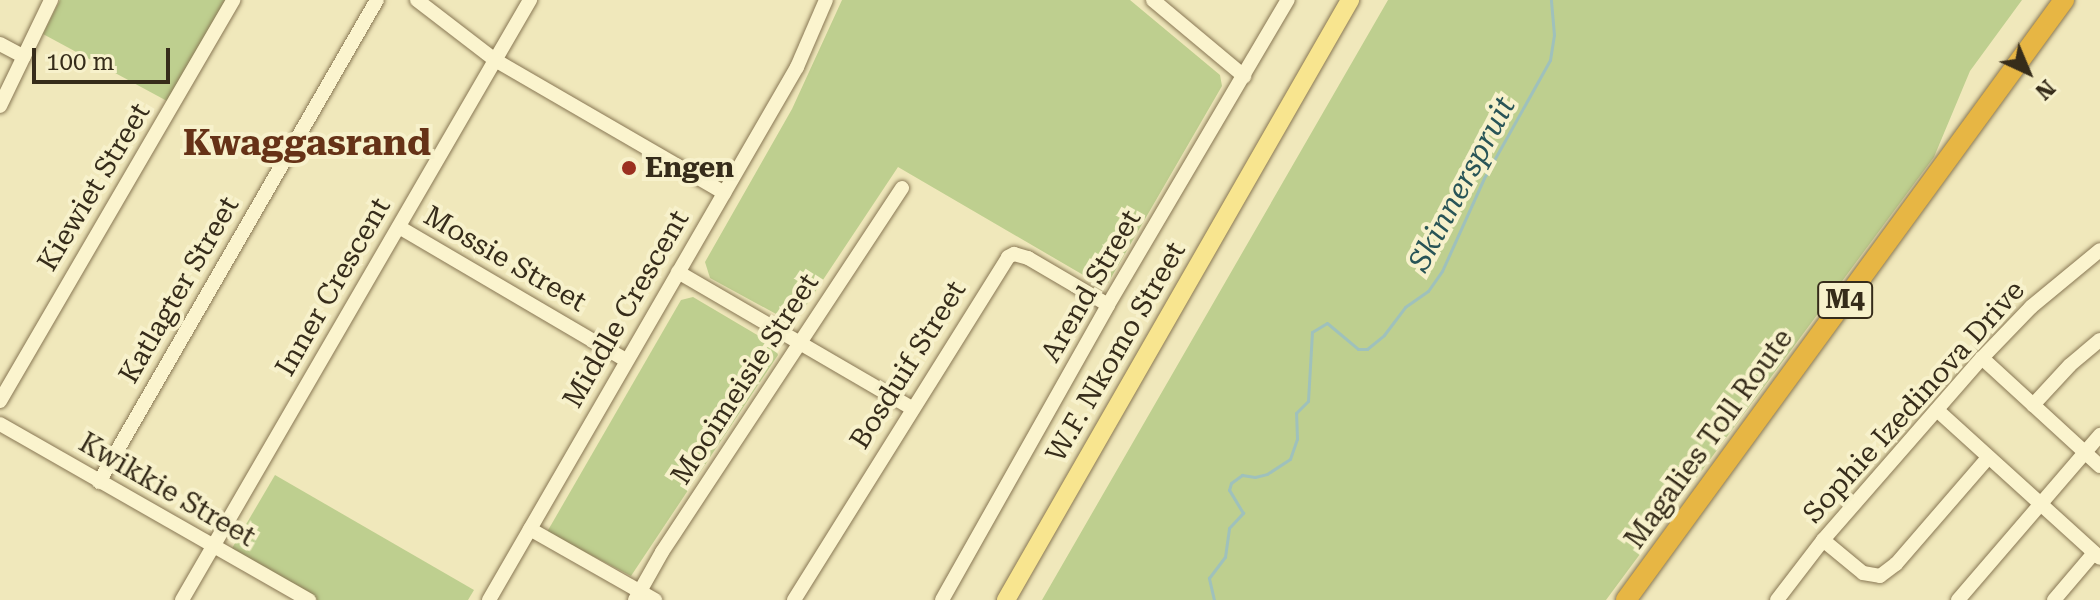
<!DOCTYPE html>
<style>
body{margin:0}
#map{position:relative;width:2100px;height:600px;overflow:hidden;background:#f0e8bb;font-family:"Roboto Serif",serif}
div>[style]{position:absolute}
[style*='--x']{left:calc(var(--x)*1px);top:calc(var(--y)*1px);width:calc(var(--w)*1px);rotate:calc(var(--a)*1deg)}
.green>*{inset:0;background:#becf8f}
.stream>*{height:3px;margin:-1.5px;padding:0 1.5px;transform-origin:1.5px;border-radius:1.5px;background:#9fc1bc}
.roads{filter:drop-shadow(0 0 2px #887754) drop-shadow(0 0 2px #887754)}
.minor>*{height:14px;margin:-7px;padding:0 7px;transform-origin:7px;border-radius:7px;background:#fbf4ce}
.major>*{height:18px;margin:-9px;padding:0 9px;transform-origin:9px;border-radius:9px;background:#f8e58f}
.highway>*{height:20px;margin:-10px;padding:0 10px;transform-origin:10px;border-radius:10px;background:#e7b644}
.dots>*{width:22px;height:22px;translate:-50% -50%;box-sizing:border-box;border:4px solid #f7f1cb;border-radius:50%}
span{translate:-50% -50%;white-space:nowrap;text-align:center;line-height:1.15;-webkit-text-stroke:8px #f7f1cb;paint-order:stroke}
.shield-label span{padding:2px 6px;background:#f7f1cb;border:2px solid;border-radius:6px;-webkit-text-stroke-width:0}
.shield-label{font-size:26px;color:#362c1a;font-weight:700}
.poi-label{font-size:28px;color:#362c1a;font-weight:700}
.left{translate:0 -50%;text-align:left}
.street-label{font-size:28px;color:#362c1a}
.water-label{font-size:30px;color:#285457;font-style:italic}
.district-label{font-size:36px;color:#663217;font-weight:700}
.north{position:absolute;left:1988px;top:32px;width:80px;height:80px;-webkit-text-stroke:6px #f7f1cb;paint-order:stroke;rotate:136deg;font-size:22px;font-weight:700;line-height:32px;text-align:center;color:#362c1a}
.north::after{content:'';display:block;margin:auto;width:28px;height:36px;background:#362c1a;clip-path:polygon(50% 0,100% 100%,50% 72%,0 100%)}
.scale{position:absolute;left:32px;top:48px;width:138px;height:36px;box-sizing:border-box;border:4px solid #362c1a;border-top:0;padding-left:10px;font-size:24px;line-height:28px;white-space:nowrap;color:#362c1a;-webkit-text-stroke:6px #f7f1cb;paint-order:stroke}
</style>
<div id="map">
<div class="green">
<i style="clip-path:polygon(60px 0,226px 0,167px 101px,43px 34px)"></i>
<i style="clip-path:polygon(842px 0,1130px 0,1220px 75px,1222px 86px,1108px 283px,1097px 283px,898px 167px,799px 316px,789px 321px,710px 278px,705px 262px,792px 109px)"></i>
<i style="clip-path:polygon(1388px 0,2022px 0,1970px 71px,1934px 157px,1606px 600px,1042px 600px)"></i>
<i style="clip-path:polygon(693px 297px,774px 345px,778px 355px,631px 576px,547px 532px,681px 300px)"></i>
<i style="clip-path:polygon(275px 475px,474px 590px,468px 600px,317px 600px,231px 550px)"></i>
</div>
<div class="stream">
<i style="--x:1214;--y:600;--w:23;--a:-103"></i>
<i style="--x:1209;--y:578;--w:26;--a:-53"></i>
<i style="--x:1225;--y:557;--w:29;--a:-82"></i>
<i style="--x:1229;--y:528;--w:21;--a:-47"></i>
<i style="--x:1243;--y:513;--w:27;--a:-121"></i>
<i style="--x:1229;--y:490;--w:7;--a:-74"></i>
<i style="--x:1231;--y:483;--w:14;--a:-36"></i>
<i style="--x:1242;--y:475;--w:13;--a:9"></i>
<i style="--x:1255;--y:477;--w:12;--a:-14"></i>
<i style="--x:1267;--y:474;--w:27;--a:-33"></i>
<i style="--x:1290;--y:459;--w:21;--a:-71"></i>
<i style="--x:1297;--y:439;--w:26;--a:-92"></i>
<i style="--x:1296;--y:413;--w:17;--a:-45"></i>
<i style="--x:1308;--y:401;--w:69;--a:-86.7"></i>
<i style="--x:1312;--y:332;--w:17;--a:-31"></i>
<i style="--x:1327;--y:323;--w:40;--a:40"></i>
<i style="--x:1358;--y:349;--w:9;--a:0"></i>
<i style="--x:1367;--y:349;--w:22;--a:-39"></i>
<i style="--x:1384;--y:335;--w:35;--a:-53"></i>
<i style="--x:1405;--y:307;--w:28;--a:-35"></i>
<i style="--x:1428;--y:291;--w:24;--a:-55"></i>
<i style="--x:1442;--y:271;--w:102;--a:-65.7"></i>
<i style="--x:1484;--y:178;--w:135;--a:-60.8"></i>
<i style="--x:1550;--y:60;--w:25;--a:-81"></i>
<i style="--x:1554;--y:35;--w:35;--a:-95"></i>
</div>
<div class="roads">
<div class="minor">
<i style="--x:417;--y:0;--w:98;--a:37.6"></i>
<i style="--x:495;--y:60;--w:265;--a:30.1"></i>
<i style="--x:1153;--y:0;--w:119;--a:39.9"></i>
<i style="--x:0;--y:44;--w:27;--a:28"></i>
<i style="--x:0;--y:106;--w:118;--a:-64.3"></i>
<i style="--x:399;--y:227;--w:263;--a:30.4"></i>
<i style="--x:678;--y:272;--w:271;--a:30.2"></i>
<i style="--x:1982;--y:358;--w:160;--a:42.5"></i>
<i style="--x:0;--y:401;--w:464;--a:-59.8"></i>
<i style="--x:2033;--y:405;--w:54;--a:-47.2"></i>
<i style="--x:2070;--y:365;--w:39;--a:-40"></i>
<i style="--x:1937;--y:410;--w:220;--a:42.2"></i>
<i style="--x:0;--y:424;--w:356;--a:29.7"></i>
<i style="--x:99;--y:482;--w:556;--a:-60.03"></i>
<i style="--x:530;--y:529;--w:144;--a:29.6"></i>
<i style="--x:1823;--y:540;--w:52;--a:39.5"></i>
<i style="--x:1863;--y:573;--w:17;--a:10"></i>
<i style="--x:1880;--y:576;--w:20;--a:-37"></i>
<i style="--x:1896;--y:564;--w:139;--a:-49.1"></i>
<i style="--x:182;--y:600;--w:694;--a:-59.89"></i>
<i style="--x:489;--y:600;--w:616;--a:-59.98"></i>
<i style="--x:797;--y:67;--w:73;--a:-66.6"></i>
<i style="--x:635;--y:600;--w:55;--a:-60.6"></i>
<i style="--x:662;--y:552;--w:436;--a:-56.6"></i>
<i style="--x:794;--y:600;--w:404;--a:-58"></i>
<i style="--x:1008;--y:257;--w:7;--a:-27"></i>
<i style="--x:1014;--y:254;--w:15;--a:16"></i>
<i style="--x:1028;--y:258;--w:93;--a:30.4"></i>
<i style="--x:942;--y:600;--w:338;--a:-60.6"></i>
<i style="--x:1108;--y:305;--w:354;--a:-59.5"></i>
<i style="--x:1777;--y:600;--w:76;--a:-52.5"></i>
<i style="--x:1823;--y:540;--w:242;--a:-48.9"></i>
<i style="--x:1982;--y:358;--w:71;--a:-46.1"></i>
<i style="--x:2031;--y:307;--w:89;--a:-39.6"></i>
<i style="--x:1958;--y:600;--w:218;--a:-49.3"></i>
<i style="--x:2054;--y:600;--w:62;--a:-49.6"></i>
</div>
<div class="major">
<i style="--x:1006;--y:600;--w:692;--a:-60.17"></i>
</div>
<div class="highway">
<i style="--x:1626;--y:600;--w:743;--a:-53.87"></i>
</div>
</div>
<div class="dots">
<i style="left:629px;top:168px;background:#9b3020"></i>
</div>
<div class="shield-label">
<span style="left:1845px;top:300px">M4</span>
</div>
<div class="poi-label">
<span class="left" style="left:645px;top:168px">Engen</span>
</div>
<div class="street-label">
<span style="left:94px;top:187px;rotate:-59deg">Kiewiet Street</span>
<span style="left:505px;top:259px;rotate:30deg">Mossie Street</span>
<span style="left:1091px;top:286px;rotate:-60deg">Arend Street</span>
<span style="left:333px;top:287px;rotate:-60deg">Inner Crescent</span>
<span style="left:179px;top:290px;rotate:-60deg">Katlagter Street</span>
<span style="left:626px;top:309px;rotate:-60deg">Middle Crescent</span>
<span style="left:1116px;top:352px;rotate:-60deg">W.F. Nkomo Street</span>
<span style="left:908px;top:365px;rotate:-58deg">Bosduif Street</span>
<span style="left:745px;top:379px;rotate:-57deg">Mooimeisie Street</span>
<span style="left:1914px;top:402px;rotate:-48deg">Sophie Izedinova Drive</span>
<span style="left:1709px;top:439px;rotate:-54deg">Magalies Toll Route</span>
<span style="left:167px;top:490px;rotate:30deg">Kwikkie Street</span>
</div>
<div class="water-label">
<span style="left:1462px;top:184px;rotate:-62deg">Skinnerspruit</span>
</div>
<div class="district-label">
<span style="left:307px;top:144px">Kwaggasrand</span>
</div>
<div class="north">N</div>
<div class="scale">100 m</div>
</div>
